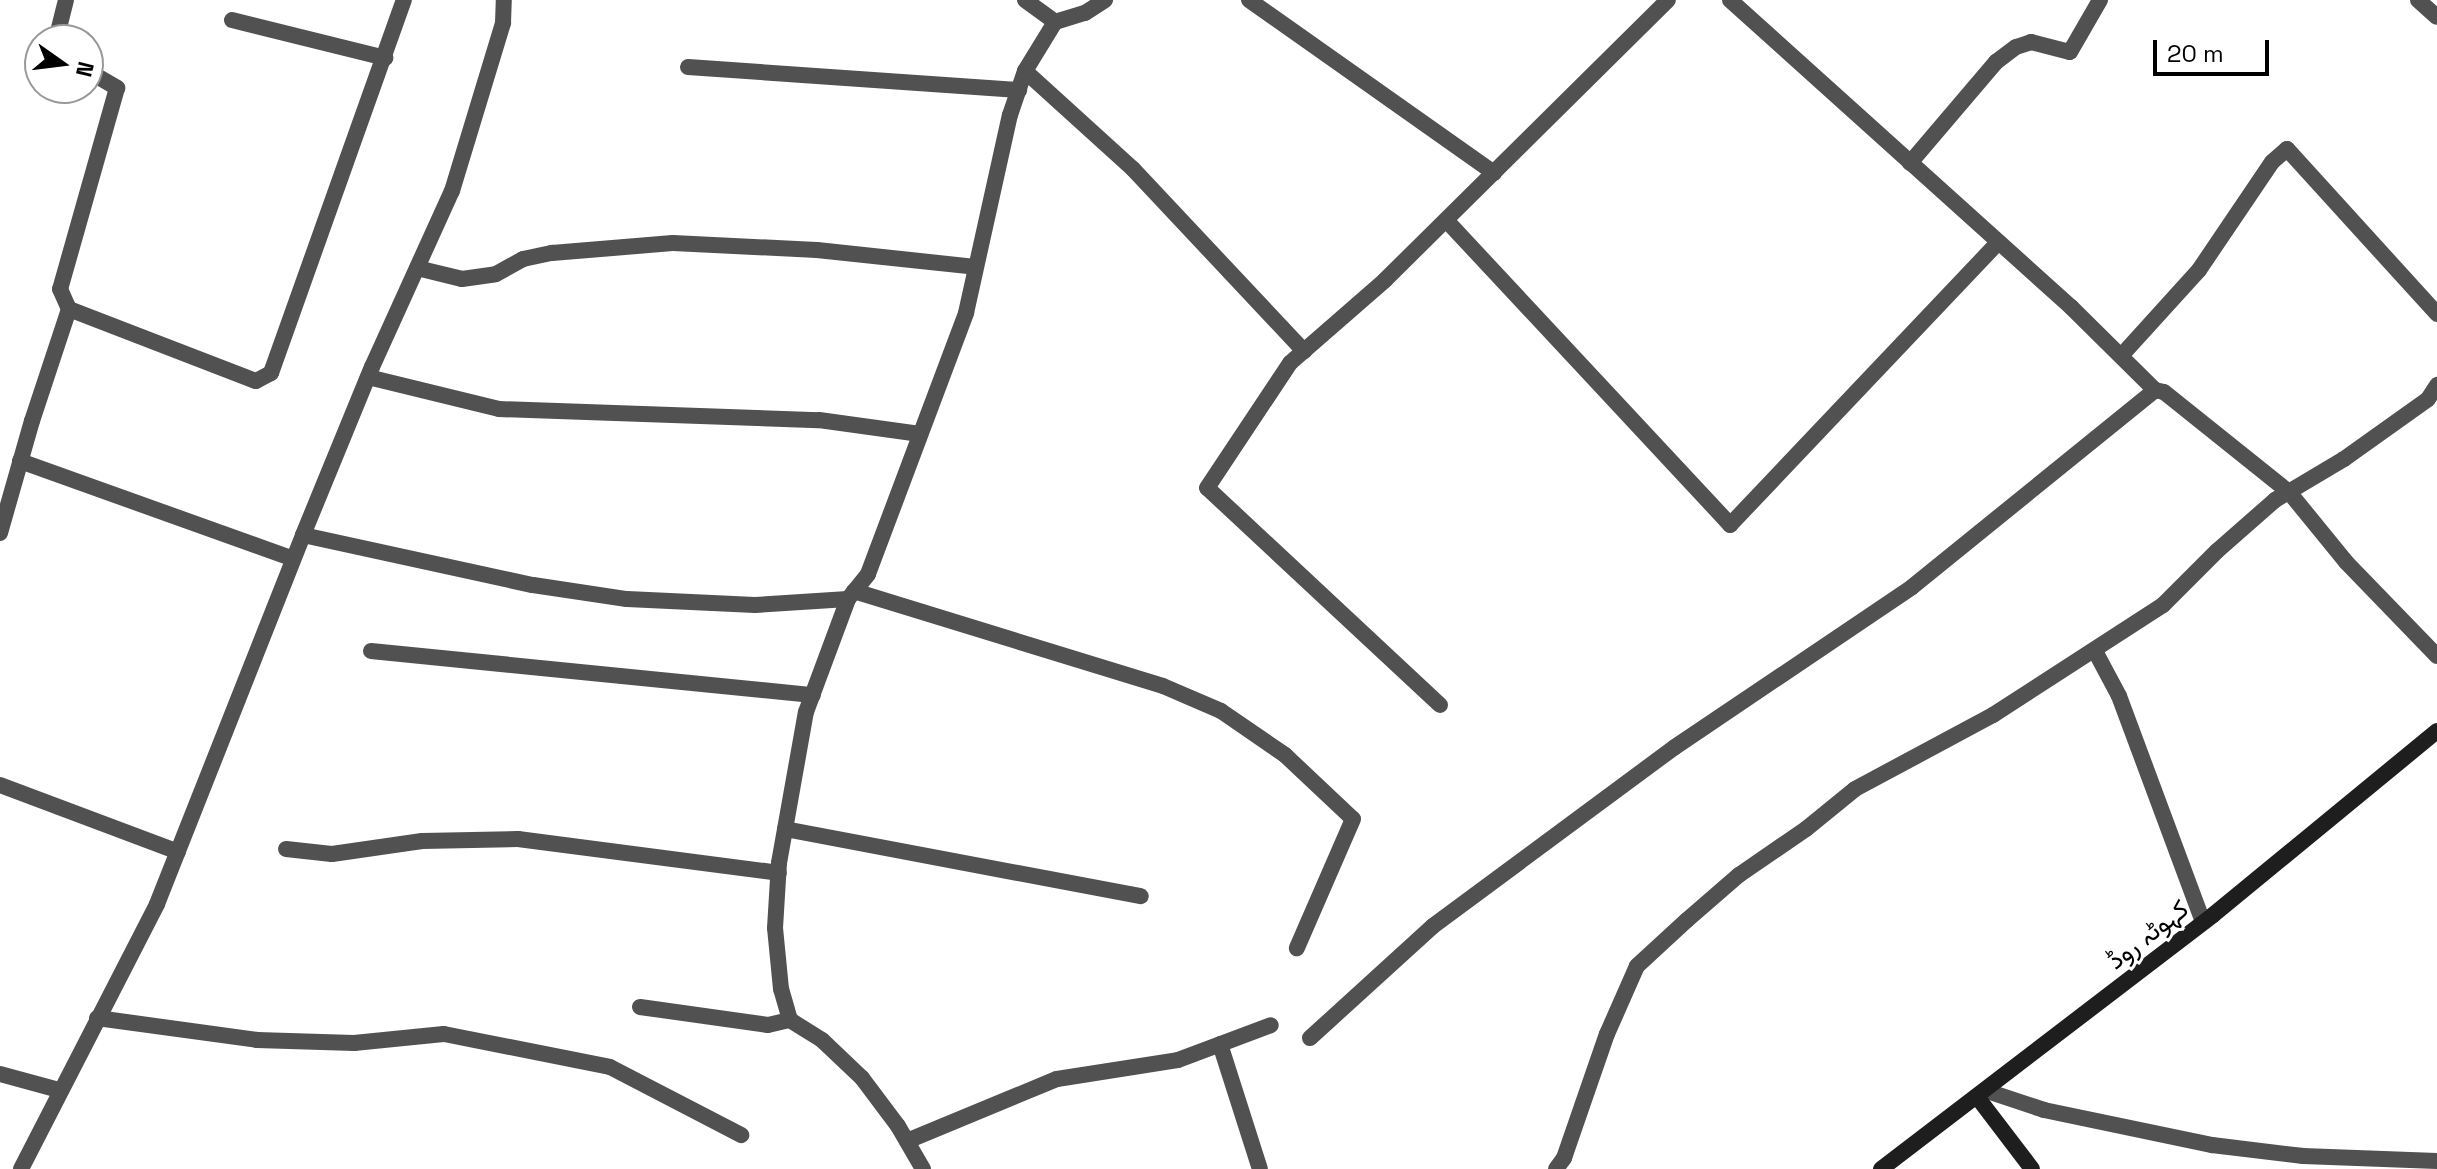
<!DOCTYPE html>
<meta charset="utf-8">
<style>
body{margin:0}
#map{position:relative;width:2437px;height:1169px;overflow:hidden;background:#fff;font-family:"Space Grotesk",Vazirmatn,sans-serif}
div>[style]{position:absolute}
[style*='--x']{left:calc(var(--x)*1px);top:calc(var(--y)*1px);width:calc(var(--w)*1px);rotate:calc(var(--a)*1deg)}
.pedestrian>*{height:16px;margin:-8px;padding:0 8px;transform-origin:8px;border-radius:8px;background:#515151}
.minor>*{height:16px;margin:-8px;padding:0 8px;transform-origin:8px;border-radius:8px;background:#515151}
.secondary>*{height:16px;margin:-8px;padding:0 8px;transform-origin:8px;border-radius:8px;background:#1e1e1e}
span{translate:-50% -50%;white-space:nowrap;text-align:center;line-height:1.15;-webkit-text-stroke:6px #fff;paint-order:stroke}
.street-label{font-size:26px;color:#000}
.north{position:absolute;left:24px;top:24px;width:80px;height:80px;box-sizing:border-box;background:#fff;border:2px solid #999;border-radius:50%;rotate:104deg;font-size:22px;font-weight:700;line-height:32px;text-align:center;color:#000}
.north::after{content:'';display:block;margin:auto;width:28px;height:36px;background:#000;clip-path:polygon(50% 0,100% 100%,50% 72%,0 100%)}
.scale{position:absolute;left:2153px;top:40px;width:116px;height:36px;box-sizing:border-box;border:4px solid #000;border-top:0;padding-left:10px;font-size:24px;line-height:28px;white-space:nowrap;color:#000;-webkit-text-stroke:6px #fff;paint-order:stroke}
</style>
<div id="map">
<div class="pedestrian">
<i style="--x:1987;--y:1091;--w:60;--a:18.4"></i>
<i style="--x:2044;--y:1110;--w:172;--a:11.8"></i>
<i style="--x:2212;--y:1145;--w:92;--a:6.9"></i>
<i style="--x:2303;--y:1156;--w:134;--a:2.1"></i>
</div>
<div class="minor">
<i style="--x:1025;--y:0;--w:37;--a:36"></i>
<i style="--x:1249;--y:0;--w:300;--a:35.2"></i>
<i style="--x:1730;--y:0;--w:459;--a:42"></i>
<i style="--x:2071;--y:307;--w:118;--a:44.7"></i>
<i style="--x:2155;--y:390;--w:9;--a:13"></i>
<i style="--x:2164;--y:392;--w:160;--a:38.7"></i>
<i style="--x:2289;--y:492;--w:90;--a:50.8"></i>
<i style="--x:2346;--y:562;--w:131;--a:45.9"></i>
<i style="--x:2418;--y:0;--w:25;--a:42"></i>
<i style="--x:232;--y:20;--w:158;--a:13.9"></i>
<i style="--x:56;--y:40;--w:41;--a:-76"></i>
<i style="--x:688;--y:67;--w:332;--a:4"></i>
<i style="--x:88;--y:71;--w:34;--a:30"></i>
<i style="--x:117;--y:88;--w:209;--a:105.8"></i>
<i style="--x:60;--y:289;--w:22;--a:66"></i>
<i style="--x:69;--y:309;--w:200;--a:21.1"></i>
<i style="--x:256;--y:381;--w:17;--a:-28"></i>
<i style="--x:271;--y:373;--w:396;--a:-70.4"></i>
<i style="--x:1025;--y:71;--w:146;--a:42.2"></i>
<i style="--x:1133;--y:169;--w:250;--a:46.8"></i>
<i style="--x:1910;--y:163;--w:133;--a:-49.6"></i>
<i style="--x:1996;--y:62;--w:25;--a:-37"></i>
<i style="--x:2016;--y:47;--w:16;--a:-18"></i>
<i style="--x:2031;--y:42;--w:40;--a:14.4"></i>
<i style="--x:2070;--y:52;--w:60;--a:-60"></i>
<i style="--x:1446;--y:220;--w:417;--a:47"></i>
<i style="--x:1730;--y:525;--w:390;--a:-46.5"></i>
<i style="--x:417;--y:268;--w:46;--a:13.7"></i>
<i style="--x:462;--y:279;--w:34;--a:-8"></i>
<i style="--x:496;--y:274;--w:31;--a:-29"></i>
<i style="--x:523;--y:259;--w:30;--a:-12"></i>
<i style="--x:552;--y:253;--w:121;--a:-4.7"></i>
<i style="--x:673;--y:243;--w:144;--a:2.8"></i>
<i style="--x:817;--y:250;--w:159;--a:6.1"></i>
<i style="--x:2121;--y:356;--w:116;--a:-47.8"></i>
<i style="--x:2199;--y:270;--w:130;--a:-55.9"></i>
<i style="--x:2272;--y:162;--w:20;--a:-41"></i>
<i style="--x:2287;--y:149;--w:223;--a:47.7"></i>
<i style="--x:368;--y:377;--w:135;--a:13.7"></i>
<i style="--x:499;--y:409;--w:320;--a:2"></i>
<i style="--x:819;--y:420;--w:102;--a:7.9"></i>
<i style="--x:20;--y:461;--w:290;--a:19.7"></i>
<i style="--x:0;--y:533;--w:116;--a:-74.1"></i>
<i style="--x:32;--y:421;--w:118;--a:-71.7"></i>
<i style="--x:303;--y:535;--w:235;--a:12.3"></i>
<i style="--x:533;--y:585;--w:95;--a:8.5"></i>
<i style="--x:627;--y:599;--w:128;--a:2.7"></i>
<i style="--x:755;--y:605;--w:93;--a:-3.7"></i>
<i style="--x:854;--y:591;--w:323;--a:17.1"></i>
<i style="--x:1163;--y:686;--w:63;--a:23.3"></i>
<i style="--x:1221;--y:711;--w:78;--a:34.5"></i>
<i style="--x:1285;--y:755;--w:93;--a:43.3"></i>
<i style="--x:1353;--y:819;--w:141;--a:113.5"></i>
<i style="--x:371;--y:651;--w:444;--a:5.7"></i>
<i style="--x:2095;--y:651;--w:51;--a:61.9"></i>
<i style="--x:2119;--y:696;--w:241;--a:69.6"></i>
<i style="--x:1440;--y:705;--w:318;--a:-137"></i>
<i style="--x:1207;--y:488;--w:150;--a:-56.4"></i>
<i style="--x:1290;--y:363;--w:126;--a:-41.1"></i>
<i style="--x:1385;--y:280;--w:398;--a:-44.7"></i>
<i style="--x:0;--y:785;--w:190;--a:20.6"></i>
<i style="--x:785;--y:829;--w:362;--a:10.7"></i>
<i style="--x:286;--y:849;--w:46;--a:6.2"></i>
<i style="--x:332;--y:854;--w:91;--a:-8.2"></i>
<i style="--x:422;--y:841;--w:96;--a:-1.2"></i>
<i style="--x:518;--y:839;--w:263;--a:7.4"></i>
<i style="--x:640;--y:1007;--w:129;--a:8"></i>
<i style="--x:768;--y:1025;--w:23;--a:-13"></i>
<i style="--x:97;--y:1018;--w:162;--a:7.8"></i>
<i style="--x:257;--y:1040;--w:97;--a:1.8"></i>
<i style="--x:354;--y:1043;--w:90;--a:-5.7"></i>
<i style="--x:444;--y:1034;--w:169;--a:11.2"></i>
<i style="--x:610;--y:1067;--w:148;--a:27.4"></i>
<i style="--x:1310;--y:1038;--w:166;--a:-42.3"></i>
<i style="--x:1433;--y:926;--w:301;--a:-36.5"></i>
<i style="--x:1675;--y:747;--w:286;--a:-34"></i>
<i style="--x:1912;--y:587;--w:313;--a:-39"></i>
<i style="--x:1220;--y:1044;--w:131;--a:72.3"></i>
<i style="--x:0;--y:1074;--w:61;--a:15.2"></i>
<i style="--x:907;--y:1141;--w:162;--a:-22.5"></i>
<i style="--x:1057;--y:1079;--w:122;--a:-8.9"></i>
<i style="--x:1178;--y:1060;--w:99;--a:-20.6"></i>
<i style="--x:21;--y:1169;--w:298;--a:-62.8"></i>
<i style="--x:157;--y:904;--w:397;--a:-68.4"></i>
<i style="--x:303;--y:535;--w:182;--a:-67.7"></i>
<i style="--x:372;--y:367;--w:193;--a:-65.6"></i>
<i style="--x:452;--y:191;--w:176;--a:-73.1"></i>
<i style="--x:503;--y:23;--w:23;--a:-88"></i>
<i style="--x:923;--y:1169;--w:50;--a:-120.2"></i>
<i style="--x:898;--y:1126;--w:60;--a:-126.9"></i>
<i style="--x:862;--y:1078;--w:55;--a:-136.5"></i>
<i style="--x:822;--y:1040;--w:38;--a:-148"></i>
<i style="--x:790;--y:1020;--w:32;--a:-106"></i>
<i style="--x:781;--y:989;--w:61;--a:-95.6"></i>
<i style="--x:775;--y:928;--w:65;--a:-86.5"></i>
<i style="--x:779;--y:863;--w:153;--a:-79.9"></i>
<i style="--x:806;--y:712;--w:121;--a:-69.6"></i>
<i style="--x:848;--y:599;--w:32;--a:-51"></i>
<i style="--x:868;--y:574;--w:279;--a:-69.4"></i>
<i style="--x:966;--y:313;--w:203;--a:-77.5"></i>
<i style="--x:1010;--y:115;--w:46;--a:-71.2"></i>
<i style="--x:1025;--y:71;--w:57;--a:-58.5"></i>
<i style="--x:1055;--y:22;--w:31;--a:-17"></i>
<i style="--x:1085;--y:13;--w:24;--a:-33"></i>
<i style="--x:1556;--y:1169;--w:14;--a:-54"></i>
<i style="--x:1564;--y:1158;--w:131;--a:-70.9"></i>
<i style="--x:1607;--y:1034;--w:74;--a:-66.2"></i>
<i style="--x:1637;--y:966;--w:68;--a:-42.6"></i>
<i style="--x:1687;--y:920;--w:69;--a:-40.9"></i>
<i style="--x:1739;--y:875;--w:81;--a:-34.5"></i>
<i style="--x:1806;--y:829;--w:63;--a:-39.2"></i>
<i style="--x:1855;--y:789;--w:157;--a:-28.2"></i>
<i style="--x:1993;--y:715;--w:202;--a:-32.9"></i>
<i style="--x:2163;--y:605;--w:76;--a:-45"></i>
<i style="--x:2217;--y:551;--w:77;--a:-41.3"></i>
<i style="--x:2275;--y:500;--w:80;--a:-30.7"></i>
<i style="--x:2344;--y:459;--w:103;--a:-35.5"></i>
<i style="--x:2428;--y:399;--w:17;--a:-57"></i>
</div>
<div class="secondary">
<i style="--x:1978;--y:1098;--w:89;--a:52.7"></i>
<i style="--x:1881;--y:1169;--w:418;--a:-37.4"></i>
<i style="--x:2213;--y:915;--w:290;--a:-39.4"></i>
</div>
<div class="street-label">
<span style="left:2148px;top:935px;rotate:-38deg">کہوٹہ روڈ</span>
</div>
<div class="north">N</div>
<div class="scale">20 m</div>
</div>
